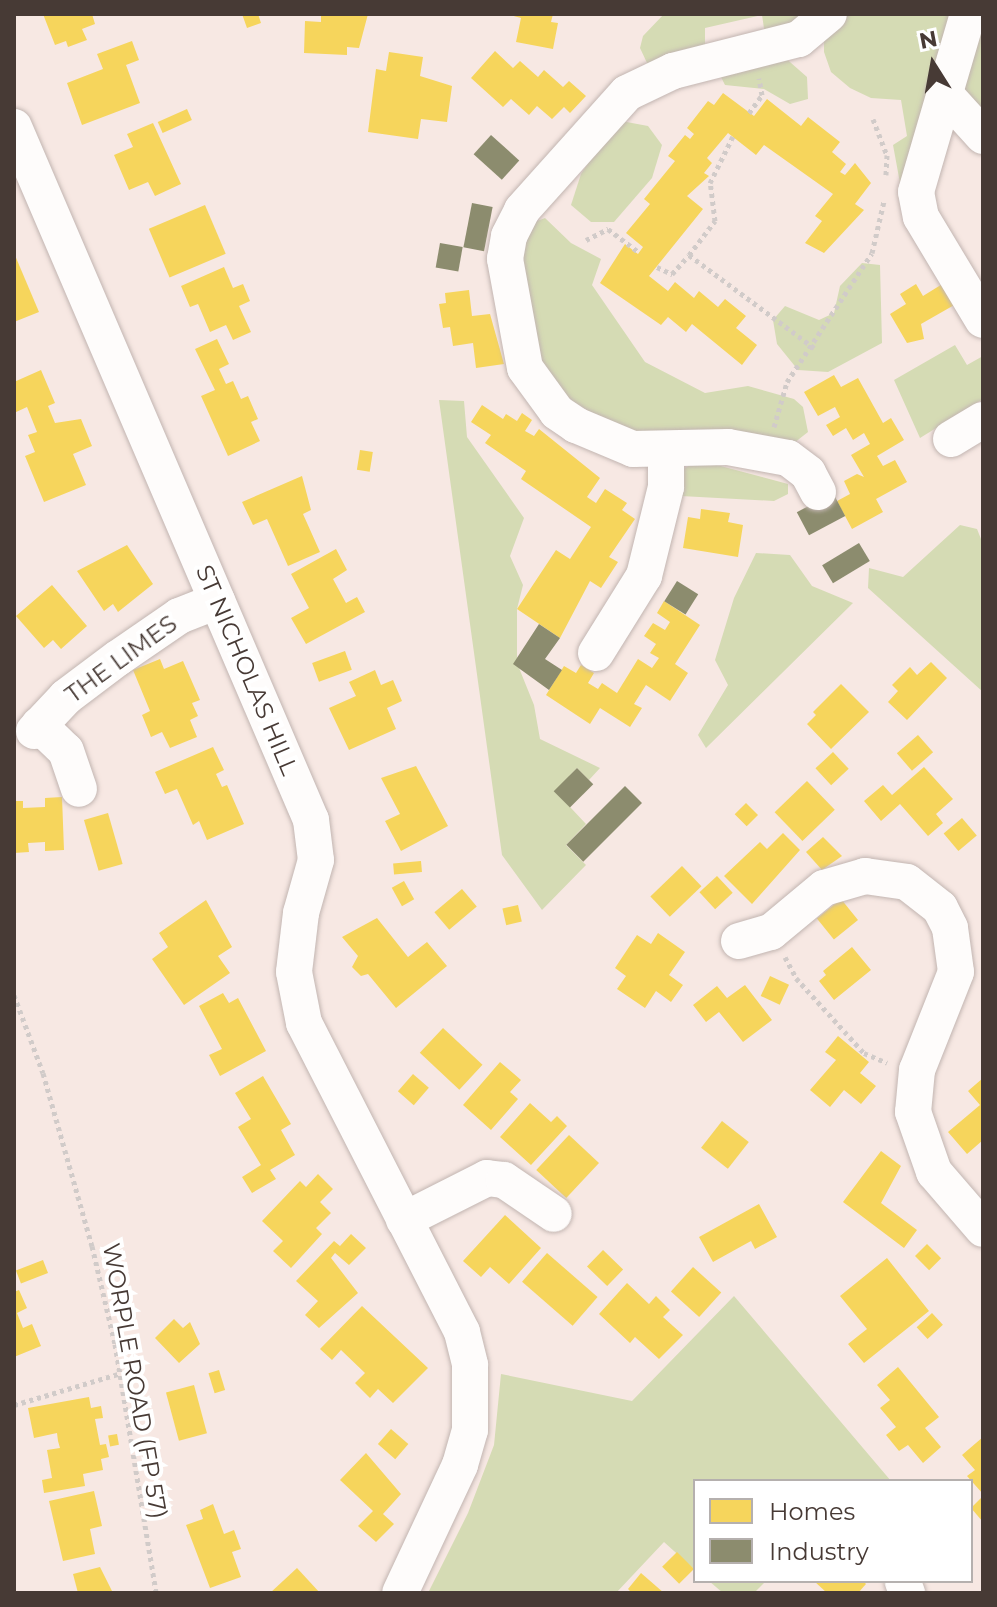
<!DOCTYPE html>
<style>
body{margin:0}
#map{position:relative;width:997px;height:1607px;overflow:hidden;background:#f7e8e3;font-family:Montserrat,sans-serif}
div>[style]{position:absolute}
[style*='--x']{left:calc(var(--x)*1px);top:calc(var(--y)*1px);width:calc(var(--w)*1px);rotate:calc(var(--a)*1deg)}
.green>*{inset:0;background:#d5dbb4}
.homes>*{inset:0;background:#f6d55c;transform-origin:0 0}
.industry>*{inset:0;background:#8c8c6e;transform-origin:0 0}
.path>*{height:5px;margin-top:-2.5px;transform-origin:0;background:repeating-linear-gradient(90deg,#d1cbc9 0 4px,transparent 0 8px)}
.roads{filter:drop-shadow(0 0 2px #c2b5b1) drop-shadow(0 0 2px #c2b5b1)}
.minor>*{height:36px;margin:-18px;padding:0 18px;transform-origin:18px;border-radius:18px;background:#fefcfb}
span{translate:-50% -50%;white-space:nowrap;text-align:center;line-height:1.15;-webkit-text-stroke:8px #fff;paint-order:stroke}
.street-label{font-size:24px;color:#473a35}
.frame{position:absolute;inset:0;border:16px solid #473a35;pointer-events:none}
.legend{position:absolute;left:693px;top:1479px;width:280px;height:104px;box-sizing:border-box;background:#fff;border:2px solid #b5b0ae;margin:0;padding:10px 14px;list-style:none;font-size:24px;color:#473a35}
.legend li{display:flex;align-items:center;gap:16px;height:40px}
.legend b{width:40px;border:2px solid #b5b0ae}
.north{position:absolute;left:893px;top:24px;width:80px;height:80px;-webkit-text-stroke:6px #fff;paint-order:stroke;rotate:349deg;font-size:22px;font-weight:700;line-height:32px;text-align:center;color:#473a35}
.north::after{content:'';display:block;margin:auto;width:28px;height:36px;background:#473a35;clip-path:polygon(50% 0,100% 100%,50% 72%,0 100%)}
</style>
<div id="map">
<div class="green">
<i style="clip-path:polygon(664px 14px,810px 14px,765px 35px,762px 15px,705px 28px,705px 52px,648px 65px,640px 48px,643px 36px)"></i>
<i style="clip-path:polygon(844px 14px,956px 14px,900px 183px,893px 145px,907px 136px,901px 100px,871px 98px,850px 88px,831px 72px,824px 52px,824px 36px)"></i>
<i style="clip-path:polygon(983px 14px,983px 117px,961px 96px)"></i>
<i style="clip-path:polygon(782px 55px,807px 77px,808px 99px,790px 104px,764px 89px,725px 85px,719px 73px)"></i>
<i style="clip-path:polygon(616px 120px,648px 126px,662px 145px,652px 178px,614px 222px,591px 222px,571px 205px,581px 174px)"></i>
<i style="clip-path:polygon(545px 218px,571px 243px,601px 259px,592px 285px,645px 362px,705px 393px,748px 386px,794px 399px,803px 407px,808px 432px,794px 443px,673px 440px,615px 428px,568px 398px,536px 360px,515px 273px,524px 226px)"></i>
<i style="clip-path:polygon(862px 263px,880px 265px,882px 343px,828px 372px,798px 370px,777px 344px,773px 320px,785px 306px,819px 320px,834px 313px,840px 286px)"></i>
<i style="clip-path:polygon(955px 345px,967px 365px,983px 356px,983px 399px,920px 438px,894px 380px)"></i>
<i style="clip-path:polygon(439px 400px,464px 401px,467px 437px,524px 518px,510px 556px,523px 585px,517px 609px,517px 663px,534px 705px,540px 739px,600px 768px,589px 780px,577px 768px,555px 791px,586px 824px,566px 845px,586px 865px,542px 910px,502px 855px)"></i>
<i style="clip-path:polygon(698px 460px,788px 484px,788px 494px,774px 501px,681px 496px,677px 473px)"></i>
<i style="clip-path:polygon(960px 525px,977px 529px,983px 544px,983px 692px,868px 588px,869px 568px,903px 577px)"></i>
<i style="clip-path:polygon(756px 553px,790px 555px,812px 586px,853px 603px,706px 748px,698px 735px,728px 685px,715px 660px,734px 598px)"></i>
<i style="clip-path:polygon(734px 1296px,891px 1481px,695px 1481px,695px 1570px,664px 1542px,616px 1593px,428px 1593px,468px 1513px,494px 1445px,501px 1374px,632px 1401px)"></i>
<i style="clip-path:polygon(709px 1581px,766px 1581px,754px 1593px,723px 1593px)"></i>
</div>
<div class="homes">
<i style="clip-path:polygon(43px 14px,92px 14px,95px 24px,82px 29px,87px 40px,68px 47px,66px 41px,55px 45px)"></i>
<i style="clip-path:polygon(242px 14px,258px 14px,261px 23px,247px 28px)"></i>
<i style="clip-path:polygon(321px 14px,368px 14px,359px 48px,347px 47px,347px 55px,304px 53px,305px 21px,321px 22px)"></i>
<i style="clip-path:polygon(506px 14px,553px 14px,551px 22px,558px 23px,553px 49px,516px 42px,521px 18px)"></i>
<i style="clip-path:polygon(132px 41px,139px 60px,126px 65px,140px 103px,82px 125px,67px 83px,103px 69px,97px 54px)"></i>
<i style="clip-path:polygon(495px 51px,513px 68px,520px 61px,538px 77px,544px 70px,563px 87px,569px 81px,586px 96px,570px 113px,564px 107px,552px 119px,537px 106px,529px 115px,511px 99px,503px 107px,471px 78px)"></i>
<i style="clip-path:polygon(389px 52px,423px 57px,420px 76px,452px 86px,447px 122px,421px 119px,418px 139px,368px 132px,376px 69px,386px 71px)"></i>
<i style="clip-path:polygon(723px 93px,754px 116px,767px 99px,801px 126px,808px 117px,840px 142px,832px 152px,846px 164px,840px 172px,845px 175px,855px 163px,871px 183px,855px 204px,864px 210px,824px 253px,805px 243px,822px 221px,815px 216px,833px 194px,764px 145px,756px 155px,728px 133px,707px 158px,712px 163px,704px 173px,709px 176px,687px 196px,703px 209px,649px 276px,668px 291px,675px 282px,694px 298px,699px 291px,718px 307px,725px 299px,746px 316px,736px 328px,757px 345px,742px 365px,692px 324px,686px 332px,668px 317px,661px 325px,600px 283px,625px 244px,638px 254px,643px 247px,626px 233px,650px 204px,644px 199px,675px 161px,668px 156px,685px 135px,690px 139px,694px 134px,687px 128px,708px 101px,714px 105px)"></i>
<i style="left:187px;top:109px;width:12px;height:32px;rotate:66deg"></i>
<i style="clip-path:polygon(153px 123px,181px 184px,155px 196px,148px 182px,129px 190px,114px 155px,133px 147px,127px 134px)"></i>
<i style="left:205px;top:205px;width:53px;height:61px;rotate:67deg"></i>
<i style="clip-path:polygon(14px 253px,39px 312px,14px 322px)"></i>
<i style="clip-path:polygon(224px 267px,233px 288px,243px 284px,250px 301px,239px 306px,251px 332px,233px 340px,226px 325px,210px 332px,198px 304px,190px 307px,181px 286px)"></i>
<i style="clip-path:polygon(944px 283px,956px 304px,921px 324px,924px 339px,907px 343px,890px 314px,906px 304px,900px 294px,916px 284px,923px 296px)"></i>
<i style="clip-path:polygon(469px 290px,472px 316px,490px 314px,504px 364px,476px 368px,473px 343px,453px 346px,450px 327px,443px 328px,439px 304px,446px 303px,445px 293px)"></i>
<i style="clip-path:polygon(217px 339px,229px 364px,219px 369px,226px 384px,233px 381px,241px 399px,248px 396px,258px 419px,251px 422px,260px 441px,228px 456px,201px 396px,215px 390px,195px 349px)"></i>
<i style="clip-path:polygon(41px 370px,55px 403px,48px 406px,55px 423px,81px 419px,92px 446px,73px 454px,86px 485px,44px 502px,25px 456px,35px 452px,28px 435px,37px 432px,27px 407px,14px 413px,14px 382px)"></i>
<i style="clip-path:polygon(834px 375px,841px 387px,858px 378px,883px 423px,891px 418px,904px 440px,877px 456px,883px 466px,895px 460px,907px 482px,876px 499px,883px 512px,852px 529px,837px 501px,850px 494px,844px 481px,857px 474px,864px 477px,851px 455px,870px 444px,864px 433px,853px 440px,846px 428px,833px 436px,826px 425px,840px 417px,835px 407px,818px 416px,804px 392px)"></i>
<i style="clip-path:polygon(482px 405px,503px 419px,506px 414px,517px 421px,522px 413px,532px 420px,525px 431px,534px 436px,539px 429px,600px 478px,587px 497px,596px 503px,605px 489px,627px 503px,622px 510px,635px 519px,609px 557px,618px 562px,601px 588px,590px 581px,560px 638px,517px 609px,556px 550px,570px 559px,591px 527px,521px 479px,526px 471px,485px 443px,491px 435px,471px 422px)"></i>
<i style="left:360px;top:450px;width:13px;height:20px;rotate:9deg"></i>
<i style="clip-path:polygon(302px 476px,311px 510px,303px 514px,320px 552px,288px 566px,267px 519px,253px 525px,242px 502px)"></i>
<i style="clip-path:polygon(701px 509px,730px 513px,728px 522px,743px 525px,738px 557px,683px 548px,688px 517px,700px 519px)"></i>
<i style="clip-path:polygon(127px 545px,153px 584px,118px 612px,113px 604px,104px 611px,77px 571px)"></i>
<i style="clip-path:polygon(336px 549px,347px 570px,333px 579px,346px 603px,357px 597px,365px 612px,306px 644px,291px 618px,309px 608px,291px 574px)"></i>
<i style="clip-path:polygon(52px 585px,87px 626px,61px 649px,53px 640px,44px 648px,16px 616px)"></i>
<i style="clip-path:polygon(664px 601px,700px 625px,675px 664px,688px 673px,670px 701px,646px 685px,634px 704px,642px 708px,630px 727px,600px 708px,590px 724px,546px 695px,564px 666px,576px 673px,581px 665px,594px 673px,588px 683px,598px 689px,602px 683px,617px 693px,638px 659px,652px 668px,659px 658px,650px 653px,656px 644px,644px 636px,653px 623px,665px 630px,670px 622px,657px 613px)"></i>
<i style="left:345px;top:651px;width:20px;height:35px;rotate:70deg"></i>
<i style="clip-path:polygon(160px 659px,164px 669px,183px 661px,200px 700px,192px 703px,198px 716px,190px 720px,197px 737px,170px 748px,162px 732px,151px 737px,142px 715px,150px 711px,133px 670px)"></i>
<i style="clip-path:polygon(931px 662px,947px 678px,907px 720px,888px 702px,898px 691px,892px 685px,910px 667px,917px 675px)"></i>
<i style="clip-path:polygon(375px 670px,381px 685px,393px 680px,402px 701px,387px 708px,396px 729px,349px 750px,329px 708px,356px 696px,349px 682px)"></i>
<i style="clip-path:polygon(841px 684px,869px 712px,831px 749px,807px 724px,816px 715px,813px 712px)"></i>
<i style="left:918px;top:735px;width:23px;height:28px;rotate:49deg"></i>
<i style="clip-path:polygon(213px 747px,224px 770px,216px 774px,222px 787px,227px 785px,244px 824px,207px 840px,199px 821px,193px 825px,177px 789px,165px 794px,155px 772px)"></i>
<i style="left:833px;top:752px;width:23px;height:24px;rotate:47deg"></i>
<i style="clip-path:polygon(416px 766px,448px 826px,401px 851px,385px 821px,400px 814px,381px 778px)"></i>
<i style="clip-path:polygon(924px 767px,953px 799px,936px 814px,943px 823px,928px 836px,900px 804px,881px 821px,864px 801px,883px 785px,892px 795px)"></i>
<i style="left:807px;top:781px;width:40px;height:45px;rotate:46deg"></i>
<i style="clip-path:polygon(62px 797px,64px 850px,45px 851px,45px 842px,28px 843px,29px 852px,14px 853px,14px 801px,23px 801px,23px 808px,45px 807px,45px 798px)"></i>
<i style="left:746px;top:803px;width:17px;height:16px;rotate:45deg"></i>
<i style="left:108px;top:813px;width:53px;height:25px;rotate:74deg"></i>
<i style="left:962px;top:818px;width:23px;height:24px;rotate:50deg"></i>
<i style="clip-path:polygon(783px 833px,800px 850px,752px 904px,724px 876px,760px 842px,767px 849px)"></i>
<i style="clip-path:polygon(823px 837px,842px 856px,822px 870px,806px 852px)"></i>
<i style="left:421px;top:861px;width:11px;height:28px;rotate:85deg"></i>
<i style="left:682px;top:866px;width:28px;height:44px;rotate:46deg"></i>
<i style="left:717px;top:876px;width:23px;height:24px;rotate:47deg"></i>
<i style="left:404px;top:881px;width:21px;height:14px;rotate:61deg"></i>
<i style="left:462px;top:889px;width:23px;height:36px;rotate:50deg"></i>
<i style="left:841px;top:899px;width:27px;height:31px;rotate:51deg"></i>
<i style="clip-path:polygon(206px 900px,232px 947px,218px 956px,230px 973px,184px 1005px,152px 959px,168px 947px,159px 933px)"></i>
<i style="left:518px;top:905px;width:17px;height:16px;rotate:77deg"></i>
<i style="clip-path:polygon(377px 918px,408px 957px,427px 942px,447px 966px,396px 1008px,368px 974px,361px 976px,352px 967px,358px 956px,342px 937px)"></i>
<i style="clip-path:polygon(658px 933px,685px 952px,669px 975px,683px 985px,671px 1002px,656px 991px,645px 1008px,617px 989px,626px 976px,615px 968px,637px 935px,651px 944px)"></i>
<i style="clip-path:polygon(852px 947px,871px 970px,834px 1000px,819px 981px,826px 975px,823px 971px)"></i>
<i style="left:770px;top:976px;width:21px;height:22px;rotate:25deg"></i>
<i style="clip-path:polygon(745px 985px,772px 1020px,743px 1042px,719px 1012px,706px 1022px,693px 1005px,717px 986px,727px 998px)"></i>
<i style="clip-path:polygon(223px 993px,229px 1003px,238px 998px,266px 1051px,220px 1076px,209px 1055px,222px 1049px,199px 1006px)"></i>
<i style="left:443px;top:1028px;width:54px;height:34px;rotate:43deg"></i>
<i style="clip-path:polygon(838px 1036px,869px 1062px,860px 1073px,876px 1086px,861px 1104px,844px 1090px,830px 1107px,810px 1090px,836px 1060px,825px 1052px)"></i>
<i style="clip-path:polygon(500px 1062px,521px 1080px,510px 1092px,518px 1099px,491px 1130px,463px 1105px)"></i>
<i style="left:413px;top:1074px;width:21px;height:23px;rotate:41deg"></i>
<i style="clip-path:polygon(263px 1076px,291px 1124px,281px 1130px,295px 1155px,270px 1170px,276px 1179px,252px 1193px,242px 1177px,261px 1165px,238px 1127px,251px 1119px,235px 1093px)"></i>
<i style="clip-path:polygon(983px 1078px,983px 1140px,967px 1154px,948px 1132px,980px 1105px,968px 1091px)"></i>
<i style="clip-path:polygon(530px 1103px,551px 1122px,557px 1116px,567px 1126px,531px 1165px,500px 1137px)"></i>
<i style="left:722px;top:1121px;width:34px;height:34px;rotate:38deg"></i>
<i style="left:569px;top:1135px;width:41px;height:48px;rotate:43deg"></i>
<i style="clip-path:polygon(881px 1151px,901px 1166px,881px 1203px,917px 1230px,904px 1248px,843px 1202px)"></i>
<i style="clip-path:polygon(318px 1174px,333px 1189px,320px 1202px,331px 1213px,316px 1228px,322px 1234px,291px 1268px,273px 1251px,283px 1241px,262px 1221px,300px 1181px,306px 1187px)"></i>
<i style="clip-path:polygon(759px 1204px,777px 1237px,755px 1249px,751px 1241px,713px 1262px,699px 1237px)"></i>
<i style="clip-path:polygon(505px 1215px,541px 1248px,509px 1284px,490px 1267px,481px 1277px,463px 1261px)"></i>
<i style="clip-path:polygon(351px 1234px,366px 1248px,349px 1265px,335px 1253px,331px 1258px,358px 1293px,319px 1328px,305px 1315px,318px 1301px,296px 1281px,334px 1241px,340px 1246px)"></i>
<i style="left:927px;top:1244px;width:20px;height:17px;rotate:45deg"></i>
<i style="left:603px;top:1250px;width:28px;height:23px;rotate:44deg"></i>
<i style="left:547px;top:1253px;width:67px;height:38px;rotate:41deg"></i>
<i style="clip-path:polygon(887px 1258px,929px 1311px,864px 1363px,848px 1344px,867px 1329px,840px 1296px)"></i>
<i style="left:43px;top:1260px;width:14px;height:29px;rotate:69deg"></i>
<i style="left:693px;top:1267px;width:38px;height:33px;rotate:42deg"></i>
<i style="clip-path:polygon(627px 1283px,649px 1304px,656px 1296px,670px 1310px,663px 1317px,683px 1335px,659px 1359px,635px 1337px,630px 1343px,599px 1314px)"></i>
<i style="clip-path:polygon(19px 1290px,27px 1308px,17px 1313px,23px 1328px,32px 1324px,41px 1346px,14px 1357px,14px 1292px)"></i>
<i style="clip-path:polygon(362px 1306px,428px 1368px,393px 1403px,378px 1389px,370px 1398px,355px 1383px,365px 1373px,341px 1350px,332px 1360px,320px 1349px)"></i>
<i style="left:932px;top:1313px;width:16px;height:21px;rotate:47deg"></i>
<i style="clip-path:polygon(174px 1319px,183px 1328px,190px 1322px,200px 1344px,179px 1363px,155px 1338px)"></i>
<i style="clip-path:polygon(898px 1367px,939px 1417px,925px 1428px,941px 1447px,923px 1463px,908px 1445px,899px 1451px,886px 1435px,896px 1427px,880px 1408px,890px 1400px,877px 1385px)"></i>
<i style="left:219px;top:1370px;width:21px;height:11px;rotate:73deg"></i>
<i style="left:194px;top:1385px;width:50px;height:29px;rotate:75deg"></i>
<i style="clip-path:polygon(89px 1397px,91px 1408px,101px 1406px,103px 1418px,95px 1419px,100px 1445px,106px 1444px,109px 1457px,101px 1459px,103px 1470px,83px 1474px,85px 1486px,44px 1493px,42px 1480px,52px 1478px,47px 1450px,60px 1448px,58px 1441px,57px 1433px,34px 1438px,28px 1408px)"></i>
<i style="left:391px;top:1429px;width:23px;height:20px;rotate:41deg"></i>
<i style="left:117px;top:1434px;width:11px;height:9px;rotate:80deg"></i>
<i style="clip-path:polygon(983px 1437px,983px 1494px,967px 1476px,975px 1470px,962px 1455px)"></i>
<i style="clip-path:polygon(366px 1453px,401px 1494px,383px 1514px,394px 1524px,376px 1542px,358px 1526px,373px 1511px,340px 1480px)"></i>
<i style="clip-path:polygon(94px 1491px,102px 1526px,90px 1529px,95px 1554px,63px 1561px,49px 1501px)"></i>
<i style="clip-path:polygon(983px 1496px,983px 1522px,971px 1508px)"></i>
<i style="clip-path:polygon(213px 1504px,224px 1534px,234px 1530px,241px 1549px,232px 1552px,241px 1577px,210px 1588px,186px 1525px,203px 1519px,200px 1510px)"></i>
<i style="left:677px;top:1552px;width:24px;height:21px;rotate:45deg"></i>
<i style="clip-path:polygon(100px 1567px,113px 1593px,78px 1593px,73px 1574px)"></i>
<i style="clip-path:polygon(297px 1568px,320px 1593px,270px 1593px)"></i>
<i style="clip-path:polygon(641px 1573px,664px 1593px,632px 1593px,628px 1589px)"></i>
<i style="clip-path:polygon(814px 1581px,863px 1581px,866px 1584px,858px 1593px,827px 1593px)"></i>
</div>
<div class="industry">
<i style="left:491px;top:135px;width:38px;height:26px;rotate:42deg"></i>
<i style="left:472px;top:203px;width:21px;height:45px;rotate:11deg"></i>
<i style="left:440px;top:243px;width:23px;height:25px;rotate:10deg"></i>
<i style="left:833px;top:493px;width:26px;height:41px;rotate:62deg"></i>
<i style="left:859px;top:543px;width:21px;height:43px;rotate:59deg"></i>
<i style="left:677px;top:581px;width:25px;height:24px;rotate:32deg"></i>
<i style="clip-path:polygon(539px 624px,560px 638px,545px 659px,562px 670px,549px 690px,513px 664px)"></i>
<i style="left:577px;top:768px;width:23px;height:33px;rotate:45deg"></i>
<i style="left:625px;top:786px;width:24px;height:83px;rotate:45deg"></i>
</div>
<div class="path">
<i style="--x:749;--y:113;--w:22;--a:-54"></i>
<i style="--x:762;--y:95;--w:17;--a:-100"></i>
<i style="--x:873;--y:119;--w:39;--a:69"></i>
<i style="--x:887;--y:155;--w:20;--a:93"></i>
<i style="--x:586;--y:240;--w:25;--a:-27"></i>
<i style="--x:608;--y:229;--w:39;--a:37"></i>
<i style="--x:689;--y:255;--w:43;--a:-52.6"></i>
<i style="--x:715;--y:221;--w:38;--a:-97"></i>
<i style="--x:710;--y:183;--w:52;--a:-63.9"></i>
<i style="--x:657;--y:267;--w:17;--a:25"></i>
<i style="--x:672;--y:274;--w:25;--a:-48"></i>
<i style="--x:689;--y:255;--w:156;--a:36.6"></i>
<i style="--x:774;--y:427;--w:47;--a:-73.9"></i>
<i style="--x:787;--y:382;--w:154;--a:-56.6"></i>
<i style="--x:872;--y:253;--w:53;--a:-77"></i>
<i style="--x:785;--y:957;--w:24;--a:62"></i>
<i style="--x:796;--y:978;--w:101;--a:47.8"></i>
<i style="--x:864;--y:1053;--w:25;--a:23"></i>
<i style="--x:14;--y:995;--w:83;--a:69.6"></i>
<i style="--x:43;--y:1073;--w:180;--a:74.2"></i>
<i style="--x:92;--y:1246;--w:101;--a:76.8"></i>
<i style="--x:115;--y:1344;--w:252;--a:80.6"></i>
<i style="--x:14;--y:1405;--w:109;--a:-16.6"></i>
</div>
<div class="roads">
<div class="minor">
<i style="--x:968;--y:14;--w:185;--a:106.3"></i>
<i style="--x:916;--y:192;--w:25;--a:79"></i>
<i style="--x:921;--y:217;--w:120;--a:59"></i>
<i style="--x:944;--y:93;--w:58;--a:47.8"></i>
<i style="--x:14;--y:127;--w:754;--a:66.8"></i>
<i style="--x:311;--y:820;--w:40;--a:82.9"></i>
<i style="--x:316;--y:860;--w:55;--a:105.8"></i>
<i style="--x:301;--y:913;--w:59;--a:96.8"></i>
<i style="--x:294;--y:972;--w:52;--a:78.9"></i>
<i style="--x:304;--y:1023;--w:347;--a:62.9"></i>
<i style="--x:462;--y:1332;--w:34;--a:76"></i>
<i style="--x:470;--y:1365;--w:65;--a:90"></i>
<i style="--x:470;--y:1430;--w:36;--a:106"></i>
<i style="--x:460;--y:1465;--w:141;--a:115.1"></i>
<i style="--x:951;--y:439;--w:37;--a:-31"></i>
<i style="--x:818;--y:492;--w:21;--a:-118"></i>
<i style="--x:808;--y:473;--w:25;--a:-143"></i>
<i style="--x:788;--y:458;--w:61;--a:-169.6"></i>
<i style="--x:728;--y:447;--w:95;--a:178.8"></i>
<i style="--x:633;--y:449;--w:62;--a:-157.2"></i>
<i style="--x:576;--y:425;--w:23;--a:-146"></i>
<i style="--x:557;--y:412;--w:54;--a:-126"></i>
<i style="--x:525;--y:368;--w:111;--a:-100.4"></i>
<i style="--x:505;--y:259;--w:23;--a:-80"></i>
<i style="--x:509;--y:236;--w:29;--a:-63"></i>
<i style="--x:522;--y:210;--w:157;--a:-48.1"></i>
<i style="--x:627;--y:93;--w:51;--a:-25.6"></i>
<i style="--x:673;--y:71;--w:130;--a:-14.3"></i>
<i style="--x:799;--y:39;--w:39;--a:-40"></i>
<i style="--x:596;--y:653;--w:91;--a:-58.1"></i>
<i style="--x:644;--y:576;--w:92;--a:-76.1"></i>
<i style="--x:666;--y:487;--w:37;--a:-90"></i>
<i style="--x:39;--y:725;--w:37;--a:44"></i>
<i style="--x:66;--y:751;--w:40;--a:71.1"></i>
<i style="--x:34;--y:731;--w:47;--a:-46.7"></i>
<i style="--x:66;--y:697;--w:65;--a:-36.9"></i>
<i style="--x:118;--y:658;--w:74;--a:-34.5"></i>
<i style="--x:179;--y:616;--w:41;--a:-21.5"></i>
<i style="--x:739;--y:941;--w:33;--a:-16"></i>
<i style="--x:771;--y:932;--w:69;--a:-39.7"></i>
<i style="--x:824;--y:888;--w:43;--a:-16.3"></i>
<i style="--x:865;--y:876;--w:42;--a:8.1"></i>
<i style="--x:907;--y:882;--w:42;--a:38.2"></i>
<i style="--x:940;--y:908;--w:22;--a:63"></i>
<i style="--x:950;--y:928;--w:44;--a:82.2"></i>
<i style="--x:956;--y:972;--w:105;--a:111.7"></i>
<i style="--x:917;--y:1070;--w:42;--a:95.4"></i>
<i style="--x:913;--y:1112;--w:64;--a:70.7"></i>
<i style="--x:934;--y:1172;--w:75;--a:49.3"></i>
<i style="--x:404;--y:1220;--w:93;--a:-26.8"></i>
<i style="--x:487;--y:1178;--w:17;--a:7"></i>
<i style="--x:504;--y:1180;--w:60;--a:34.2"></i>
<i style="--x:903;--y:1582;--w:12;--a:70"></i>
</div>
</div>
<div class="street-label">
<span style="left:121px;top:659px;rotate:-36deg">THE LIMES</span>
<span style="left:247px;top:670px;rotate:67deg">ST NICHOLAS HILL</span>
<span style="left:135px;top:1381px;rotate:80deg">WORPLE ROAD (FP 57)</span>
</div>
<div class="frame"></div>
<ul class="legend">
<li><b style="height:22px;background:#f6d55c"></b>Homes</li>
<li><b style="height:22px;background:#8c8c6e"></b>Industry</li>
</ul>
<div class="north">N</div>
</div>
